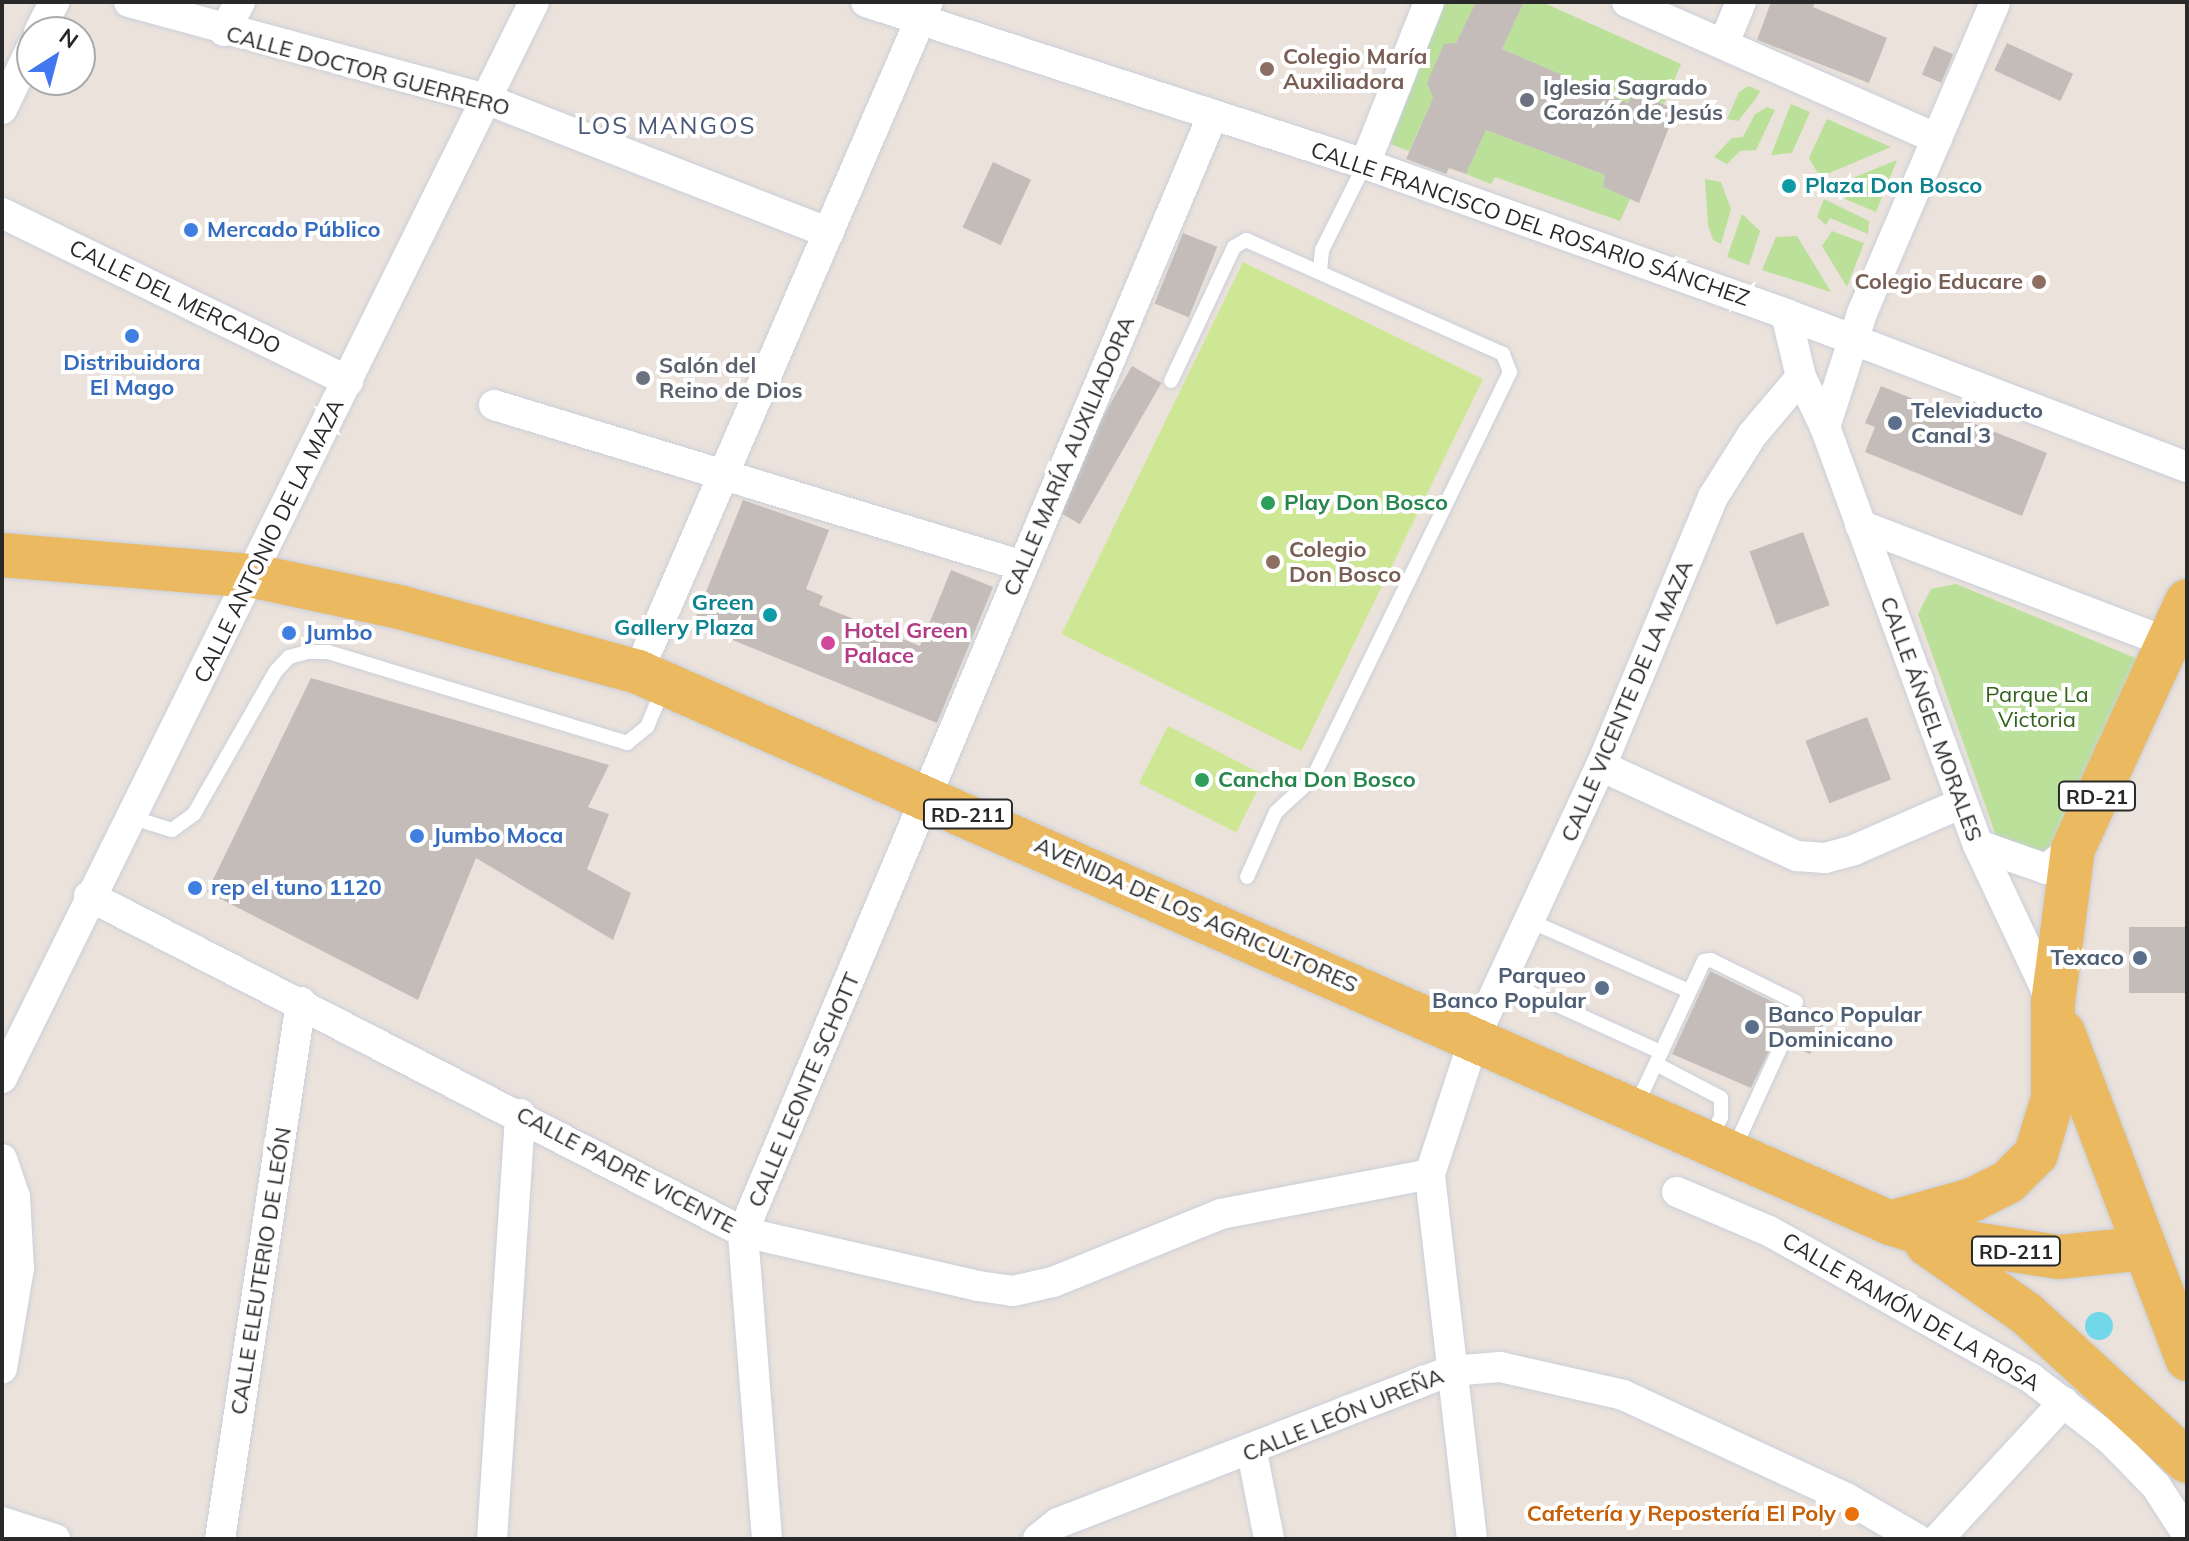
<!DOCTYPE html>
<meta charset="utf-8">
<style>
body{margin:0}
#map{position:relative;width:2189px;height:1541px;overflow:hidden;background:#ebe2db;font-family:Mulish,sans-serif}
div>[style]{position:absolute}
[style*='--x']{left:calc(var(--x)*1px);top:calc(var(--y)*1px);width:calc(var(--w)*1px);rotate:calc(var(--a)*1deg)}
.green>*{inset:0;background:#bae099}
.pitch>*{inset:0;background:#cee795;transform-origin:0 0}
.water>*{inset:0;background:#72d8e9}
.round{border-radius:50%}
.building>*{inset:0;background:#c3bcb8;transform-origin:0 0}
.roads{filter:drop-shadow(0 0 2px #cacfda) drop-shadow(0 0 2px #cacfda)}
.service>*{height:14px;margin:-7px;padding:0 7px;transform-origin:7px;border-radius:7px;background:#fff}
.minor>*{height:30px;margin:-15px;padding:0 15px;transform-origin:15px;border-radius:15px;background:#fff}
.primary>*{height:44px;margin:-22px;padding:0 22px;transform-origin:22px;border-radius:22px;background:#ebb960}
.dots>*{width:22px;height:22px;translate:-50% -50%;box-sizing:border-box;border:4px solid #fff;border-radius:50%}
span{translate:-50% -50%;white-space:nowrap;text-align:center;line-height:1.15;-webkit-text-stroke:8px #fff;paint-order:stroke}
.shield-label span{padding:2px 6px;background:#fff;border:2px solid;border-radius:6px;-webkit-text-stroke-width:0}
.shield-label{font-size:20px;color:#292929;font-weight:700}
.education-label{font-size:22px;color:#785e54;font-weight:700}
.left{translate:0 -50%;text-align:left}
.right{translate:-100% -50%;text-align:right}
.street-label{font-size:22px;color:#292929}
.worship-label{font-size:22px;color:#5b616d;font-weight:700}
.culture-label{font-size:22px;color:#0d838f;font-weight:700}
.shop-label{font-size:22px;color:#366cbe;font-weight:700}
.service-label{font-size:22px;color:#4e5e75;font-weight:700}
.leisure-label{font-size:22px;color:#27864d;font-weight:700}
.hotel-label{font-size:22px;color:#b23c85;font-weight:700}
.park-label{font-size:22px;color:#34631c}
.food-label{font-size:22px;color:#c56008;font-weight:700}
.neighbourhood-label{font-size:24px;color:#4b5978;letter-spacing:2px}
.frame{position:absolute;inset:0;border:4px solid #292929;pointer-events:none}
.north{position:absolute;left:16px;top:16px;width:80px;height:80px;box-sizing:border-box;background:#fff;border:2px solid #a9a9a9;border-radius:50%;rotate:36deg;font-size:22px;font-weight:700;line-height:32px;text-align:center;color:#292929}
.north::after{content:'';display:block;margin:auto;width:28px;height:36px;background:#4178f2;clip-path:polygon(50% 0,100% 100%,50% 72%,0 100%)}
</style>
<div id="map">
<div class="green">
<i style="clip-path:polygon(1441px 2px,1476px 2px,1456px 43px,1444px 45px,1433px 98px,1409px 151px,1382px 141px)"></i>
<i style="clip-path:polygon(1524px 2px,1542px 2px,1681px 64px,1664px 104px,1634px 91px,1628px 103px,1502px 49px)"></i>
<i style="clip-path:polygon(1749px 86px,1760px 91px,1755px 100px,1738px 121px,1727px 119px,1739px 92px)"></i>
<i style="clip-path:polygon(1791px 104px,1810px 112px,1792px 153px,1771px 155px)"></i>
<i style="clip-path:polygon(1767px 107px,1775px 110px,1756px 150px,1740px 151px,1727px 164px,1714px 157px,1732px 138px,1743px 137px,1755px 114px)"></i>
<i style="clip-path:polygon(1827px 119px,1891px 147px,1820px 177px,1809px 158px)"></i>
<i style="clip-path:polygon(1486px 130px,1605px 175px,1603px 187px,1630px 199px,1620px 221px,1495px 177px,1491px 184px,1466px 174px)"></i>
<i style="clip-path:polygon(1897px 160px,1876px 212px,1845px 199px,1850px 179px)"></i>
<i style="clip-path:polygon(1705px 179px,1721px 182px,1731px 209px,1721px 244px,1713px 240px,1708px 225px)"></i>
<i style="clip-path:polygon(1824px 199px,1869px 221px,1868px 234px,1830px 218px,1826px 225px,1817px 217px)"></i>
<i style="clip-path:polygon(1742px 214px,1760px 231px,1749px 265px,1727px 257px)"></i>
<i style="clip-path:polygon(1832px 231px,1864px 243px,1847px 287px,1822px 246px)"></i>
<i style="clip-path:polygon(1797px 236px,1831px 292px,1762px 270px,1776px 237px)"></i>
<i style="clip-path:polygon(1956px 584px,2145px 662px,2055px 857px,1999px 844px,1918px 614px,1931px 589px)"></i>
</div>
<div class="pitch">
<i style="left:1243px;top:262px;width:267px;height:414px;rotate:26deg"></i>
<i style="left:1168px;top:726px;width:109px;height:64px;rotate:27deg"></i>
</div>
<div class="water">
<i class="round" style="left:2085px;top:1312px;width:28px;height:28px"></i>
</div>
<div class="building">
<i style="clip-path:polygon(1476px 2px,1524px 2px,1502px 49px,1628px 103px,1634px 91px,1676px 110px,1639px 203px,1603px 187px,1605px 175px,1486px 130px,1466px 174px,1449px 168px,1446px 174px,1406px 159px,1433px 98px,1427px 83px,1444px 44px,1456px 43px)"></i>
<i style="clip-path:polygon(1771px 2px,1815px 2px,1813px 7px,1887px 38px,1869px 83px,1757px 40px)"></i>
<i style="left:2007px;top:43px;width:73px;height:30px;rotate:25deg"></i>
<i style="left:1934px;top:46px;width:21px;height:31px;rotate:23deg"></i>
<i style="left:993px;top:162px;width:42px;height:72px;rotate:25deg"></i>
<i style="left:1183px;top:233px;width:37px;height:76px;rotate:22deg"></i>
<i style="left:1132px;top:366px;width:34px;height:163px;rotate:30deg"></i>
<i style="clip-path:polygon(1881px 386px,2047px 453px,2022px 516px,1865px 452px,1875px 427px,1865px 423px)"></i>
<i style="clip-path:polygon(743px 500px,829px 530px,806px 589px,823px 596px,819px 605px,920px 646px,951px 570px,993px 587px,937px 723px,693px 624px)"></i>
<i style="left:1803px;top:532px;width:78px;height:57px;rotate:70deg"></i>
<i style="clip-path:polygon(311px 678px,609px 765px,588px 807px,609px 814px,587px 869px,631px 893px,613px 940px,476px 858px,418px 1000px,207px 892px)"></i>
<i style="left:1867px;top:717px;width:67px;height:66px;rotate:69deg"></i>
<i style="left:2129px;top:927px;width:58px;height:66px"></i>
<i style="clip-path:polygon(1710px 971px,1792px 1011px,1805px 1006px,1827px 1016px,1810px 1054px,1792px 1046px,1788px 1033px,1778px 1033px,1751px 1088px,1672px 1054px)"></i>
</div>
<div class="roads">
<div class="service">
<i style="--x:1320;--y:270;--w:20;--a:-84"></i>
<i style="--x:1322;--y:250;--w:96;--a:-63.4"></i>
<i style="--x:1171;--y:381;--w:148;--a:-64.8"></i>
<i style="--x:1234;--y:247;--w:14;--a:-30"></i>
<i style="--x:1246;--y:240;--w:281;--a:23.9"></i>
<i style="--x:1503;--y:354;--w:19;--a:69"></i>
<i style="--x:1510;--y:372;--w:453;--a:115.9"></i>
<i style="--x:1312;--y:779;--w:49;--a:137.5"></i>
<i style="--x:1276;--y:812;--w:71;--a:114"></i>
<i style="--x:130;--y:817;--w:44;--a:17.2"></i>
<i style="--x:172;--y:830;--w:27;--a:-36"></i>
<i style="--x:194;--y:814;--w:165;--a:-60.2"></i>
<i style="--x:276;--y:671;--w:19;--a:-47"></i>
<i style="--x:289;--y:657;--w:20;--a:-15"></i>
<i style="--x:308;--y:652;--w:20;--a:0"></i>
<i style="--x:328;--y:652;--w:313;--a:16.9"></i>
<i style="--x:627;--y:743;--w:26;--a:-39"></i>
<i style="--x:647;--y:727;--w:41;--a:-67.2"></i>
<i style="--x:1530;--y:921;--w:174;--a:23.8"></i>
<i style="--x:1502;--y:980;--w:175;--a:24.4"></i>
<i style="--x:1656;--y:1064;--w:73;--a:27.6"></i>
<i style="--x:1721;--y:1098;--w:19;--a:90"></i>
<i style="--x:1721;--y:1117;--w:25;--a:117"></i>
<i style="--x:1636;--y:1106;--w:160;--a:-64.9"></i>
<i style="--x:1704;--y:961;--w:7;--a:-8"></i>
<i style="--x:1711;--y:960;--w:95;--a:26.3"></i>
<i style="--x:1734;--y:1149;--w:118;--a:-65.4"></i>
</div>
<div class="minor">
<i style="--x:129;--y:2;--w:367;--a:15.2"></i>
<i style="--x:483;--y:98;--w:371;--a:21.3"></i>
<i style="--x:866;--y:2;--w:525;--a:17.99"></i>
<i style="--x:1365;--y:164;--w:447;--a:19.6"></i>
<i style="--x:1786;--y:314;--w:429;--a:20.9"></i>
<i style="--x:1627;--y:2;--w:339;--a:23.8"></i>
<i style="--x:224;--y:31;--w:33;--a:-61"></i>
<i style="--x:39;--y:32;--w:34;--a:-63"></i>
<i style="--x:1724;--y:43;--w:44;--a:-67.5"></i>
<i style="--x:2;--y:109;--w:69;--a:-64.2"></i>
<i style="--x:1365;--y:164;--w:174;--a:-68.4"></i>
<i style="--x:2;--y:213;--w:385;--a:25.9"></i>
<i style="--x:1786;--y:314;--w:65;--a:76.6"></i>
<i style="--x:1801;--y:377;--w:55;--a:64.4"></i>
<i style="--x:1825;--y:427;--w:445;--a:69.9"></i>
<i style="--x:1978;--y:845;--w:174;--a:64.8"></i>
<i style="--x:494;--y:405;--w:553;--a:16.93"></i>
<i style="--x:1825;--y:427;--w:120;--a:-72"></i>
<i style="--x:1862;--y:313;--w:338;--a:-66.8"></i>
<i style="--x:1860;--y:525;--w:329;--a:20.9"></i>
<i style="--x:638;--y:672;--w:730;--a:-66.6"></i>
<i style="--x:1601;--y:766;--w:216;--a:24.7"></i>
<i style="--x:1797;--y:856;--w:28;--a:4"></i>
<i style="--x:1825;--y:858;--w:30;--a:-15"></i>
<i style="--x:1854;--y:850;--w:118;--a:-23.5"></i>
<i style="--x:1978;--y:845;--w:72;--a:19.4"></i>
<i style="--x:2046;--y:869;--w:34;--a:-37"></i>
<i style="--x:89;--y:896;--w:735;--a:27.19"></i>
<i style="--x:743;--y:1232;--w:241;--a:12.9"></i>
<i style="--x:978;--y:1286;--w:35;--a:8"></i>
<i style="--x:1013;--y:1291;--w:41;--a:-12.7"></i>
<i style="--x:1053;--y:1282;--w:181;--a:-22"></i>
<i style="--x:1221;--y:1214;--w:213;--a:-10.8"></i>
<i style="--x:2;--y:1078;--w:1200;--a:-63.69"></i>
<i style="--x:2;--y:1159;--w:40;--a:71.1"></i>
<i style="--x:15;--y:1197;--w:71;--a:86.8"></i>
<i style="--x:19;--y:1268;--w:102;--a:99.6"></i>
<i style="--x:1677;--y:1192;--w:100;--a:23"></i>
<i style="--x:1769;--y:1231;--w:300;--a:29.3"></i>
<i style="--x:2031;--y:1378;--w:100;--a:37.7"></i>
<i style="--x:2110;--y:1439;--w:66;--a:45.6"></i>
<i style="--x:2156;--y:1486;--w:57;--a:57.1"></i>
<i style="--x:1252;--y:1452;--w:89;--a:78.9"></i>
<i style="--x:2;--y:1522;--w:56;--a:17.8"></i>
<i style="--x:220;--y:1539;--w:543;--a:-81.42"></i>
<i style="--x:492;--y:1539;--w:426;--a:-86.2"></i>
<i style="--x:767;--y:1539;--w:308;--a:-94.5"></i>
<i style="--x:743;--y:1232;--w:1210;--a:-67.19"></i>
<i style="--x:1038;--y:1539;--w:26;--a:-39"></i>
<i style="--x:1058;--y:1523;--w:420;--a:-21.2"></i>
<i style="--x:1449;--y:1371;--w:51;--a:-4.5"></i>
<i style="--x:1500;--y:1367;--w:126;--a:12.8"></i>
<i style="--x:1623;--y:1395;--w:246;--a:24.8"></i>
<i style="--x:1846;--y:1498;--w:82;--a:30"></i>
<i style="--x:1472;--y:1539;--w:367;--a:-96.6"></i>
<i style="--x:1430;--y:1174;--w:142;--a:-71.9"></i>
<i style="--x:1474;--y:1039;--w:301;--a:-65.1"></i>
<i style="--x:1601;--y:766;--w:291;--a:-67.4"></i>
<i style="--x:1713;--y:497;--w:73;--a:-57.8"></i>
<i style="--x:1752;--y:435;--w:76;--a:-49.8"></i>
<i style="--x:1938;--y:1539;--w:186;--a:-47.4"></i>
</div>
<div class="primary">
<i style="--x:2;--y:555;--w:253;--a:4.8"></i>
<i style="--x:254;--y:576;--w:152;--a:12.1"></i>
<i style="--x:403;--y:608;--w:244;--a:15.2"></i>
<i style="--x:638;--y:672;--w:1368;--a:23.75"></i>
<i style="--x:1890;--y:1223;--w:53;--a:17.4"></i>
<i style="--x:1941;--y:1239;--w:119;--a:8.7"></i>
<i style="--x:2059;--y:1257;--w:86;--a:-6"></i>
<i style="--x:2063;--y:1032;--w:350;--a:69.2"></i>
<i style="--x:1890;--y:1223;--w:85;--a:-15.7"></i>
<i style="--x:1972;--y:1200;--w:40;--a:-26.6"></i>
<i style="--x:2008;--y:1182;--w:40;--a:-45"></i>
<i style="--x:2036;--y:1154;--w:59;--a:-73.1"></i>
<i style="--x:2053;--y:1098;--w:95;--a:-90"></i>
<i style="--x:2053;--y:1003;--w:155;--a:-82.6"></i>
<i style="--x:2073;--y:849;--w:273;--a:-65.3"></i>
<i style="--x:1927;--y:1244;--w:122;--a:35"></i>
<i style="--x:2027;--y:1314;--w:217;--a:42.6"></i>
</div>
</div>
<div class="dots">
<i style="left:1267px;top:69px;background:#8d6e63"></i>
<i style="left:1527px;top:100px;background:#6b7280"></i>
<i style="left:1789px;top:186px;background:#0f9aa8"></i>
<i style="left:191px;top:230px;background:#3f7fe0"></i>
<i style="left:2039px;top:282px;background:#8d6e63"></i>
<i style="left:132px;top:336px;background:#3f7fe0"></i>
<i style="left:643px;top:378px;background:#6b7280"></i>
<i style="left:1895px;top:423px;background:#5c6f8a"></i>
<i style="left:1268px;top:503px;background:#2e9e5b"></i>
<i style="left:1273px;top:562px;background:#8d6e63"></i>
<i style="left:770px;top:615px;background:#0f9aa8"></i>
<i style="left:289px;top:633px;background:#3f7fe0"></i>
<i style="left:828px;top:643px;background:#d1479c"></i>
<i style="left:1202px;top:780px;background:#2e9e5b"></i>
<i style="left:417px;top:836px;background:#3f7fe0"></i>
<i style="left:195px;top:888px;background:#3f7fe0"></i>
<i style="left:2140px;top:958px;background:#5c6f8a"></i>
<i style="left:1602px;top:988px;background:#5c6f8a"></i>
<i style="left:1752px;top:1027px;background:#5c6f8a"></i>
<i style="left:1852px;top:1514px;background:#e8710a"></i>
</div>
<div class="shield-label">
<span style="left:2097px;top:796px">RD-21</span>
<span style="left:968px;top:814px">RD-211</span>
<span style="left:2016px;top:1251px">RD-211</span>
</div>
<div class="education-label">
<span class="left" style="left:1283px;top:69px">Colegio María<br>Auxiliadora</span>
<span class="right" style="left:2023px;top:282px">Colegio Educare</span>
<span class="left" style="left:1289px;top:562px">Colegio<br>Don Bosco</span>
</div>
<div class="street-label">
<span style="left:368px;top:71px;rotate:15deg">CALLE DOCTOR GUERRERO</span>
<span style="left:1530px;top:224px;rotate:19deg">CALLE FRANCISCO DEL ROSARIO SÁNCHEZ</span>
<span style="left:175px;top:297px;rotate:26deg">CALLE DEL MERCADO</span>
<span style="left:1069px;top:456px;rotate:-67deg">CALLE MARÍA AUXILIADORA</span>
<span style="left:269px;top:541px;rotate:-64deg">CALLE ANTONIO DE LA MAZA</span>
<span style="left:1627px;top:701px;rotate:-67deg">CALLE VICENTE DE LA MAZA</span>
<span style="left:1931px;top:719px;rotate:70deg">CALLE ÁNGEL MORALES</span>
<span style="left:1196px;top:915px;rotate:24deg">AVENIDA DE LOS AGRICULTORES</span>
<span style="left:804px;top:1090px;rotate:-67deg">CALLE LEONTE SCHOTT</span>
<span style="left:626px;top:1170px;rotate:28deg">CALLE PADRE VICENTE</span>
<span style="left:261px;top:1271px;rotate:-81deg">CALLE ELEUTERIO DE LEÓN</span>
<span style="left:1911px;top:1312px;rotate:30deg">CALLE RAMÓN DE LA ROSA</span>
<span style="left:1343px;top:1415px;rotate:-22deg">CALLE LEÓN UREÑA</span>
</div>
<div class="worship-label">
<span class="left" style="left:1543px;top:100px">Iglesia Sagrado<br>Corazón de Jesús</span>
<span class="left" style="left:659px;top:378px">Salón del<br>Reino de Dios</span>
</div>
<div class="culture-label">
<span class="left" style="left:1805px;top:186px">Plaza Don Bosco</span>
<span class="right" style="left:754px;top:615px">Green<br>Gallery Plaza</span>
</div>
<div class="shop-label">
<span class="left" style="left:207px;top:230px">Mercado Público</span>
<span style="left:132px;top:375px">Distribuidora<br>El Mago</span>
<span class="left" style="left:305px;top:633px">Jumbo</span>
<span class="left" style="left:433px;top:836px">Jumbo Moca</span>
<span class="left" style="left:211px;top:888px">rep el tuno 1120</span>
</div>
<div class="service-label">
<span class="left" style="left:1911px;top:423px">Televiaducto<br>Canal 3</span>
<span class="right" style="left:2124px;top:958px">Texaco</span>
<span class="right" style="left:1586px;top:988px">Parqueo<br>Banco Popular</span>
<span class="left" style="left:1768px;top:1027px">Banco Popular<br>Dominicano</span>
</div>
<div class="leisure-label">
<span class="left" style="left:1284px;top:503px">Play Don Bosco</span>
<span class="left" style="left:1218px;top:780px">Cancha Don Bosco</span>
</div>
<div class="hotel-label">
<span class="left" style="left:844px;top:643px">Hotel Green<br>Palace</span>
</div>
<div class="park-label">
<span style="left:2037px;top:707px">Parque La<br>Victoria</span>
</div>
<div class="food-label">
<span class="right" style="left:1836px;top:1514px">Cafetería y Repostería El Poly</span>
</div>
<div class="neighbourhood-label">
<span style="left:667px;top:126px">LOS MANGOS</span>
</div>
<div class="frame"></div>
<div class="north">N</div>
</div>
